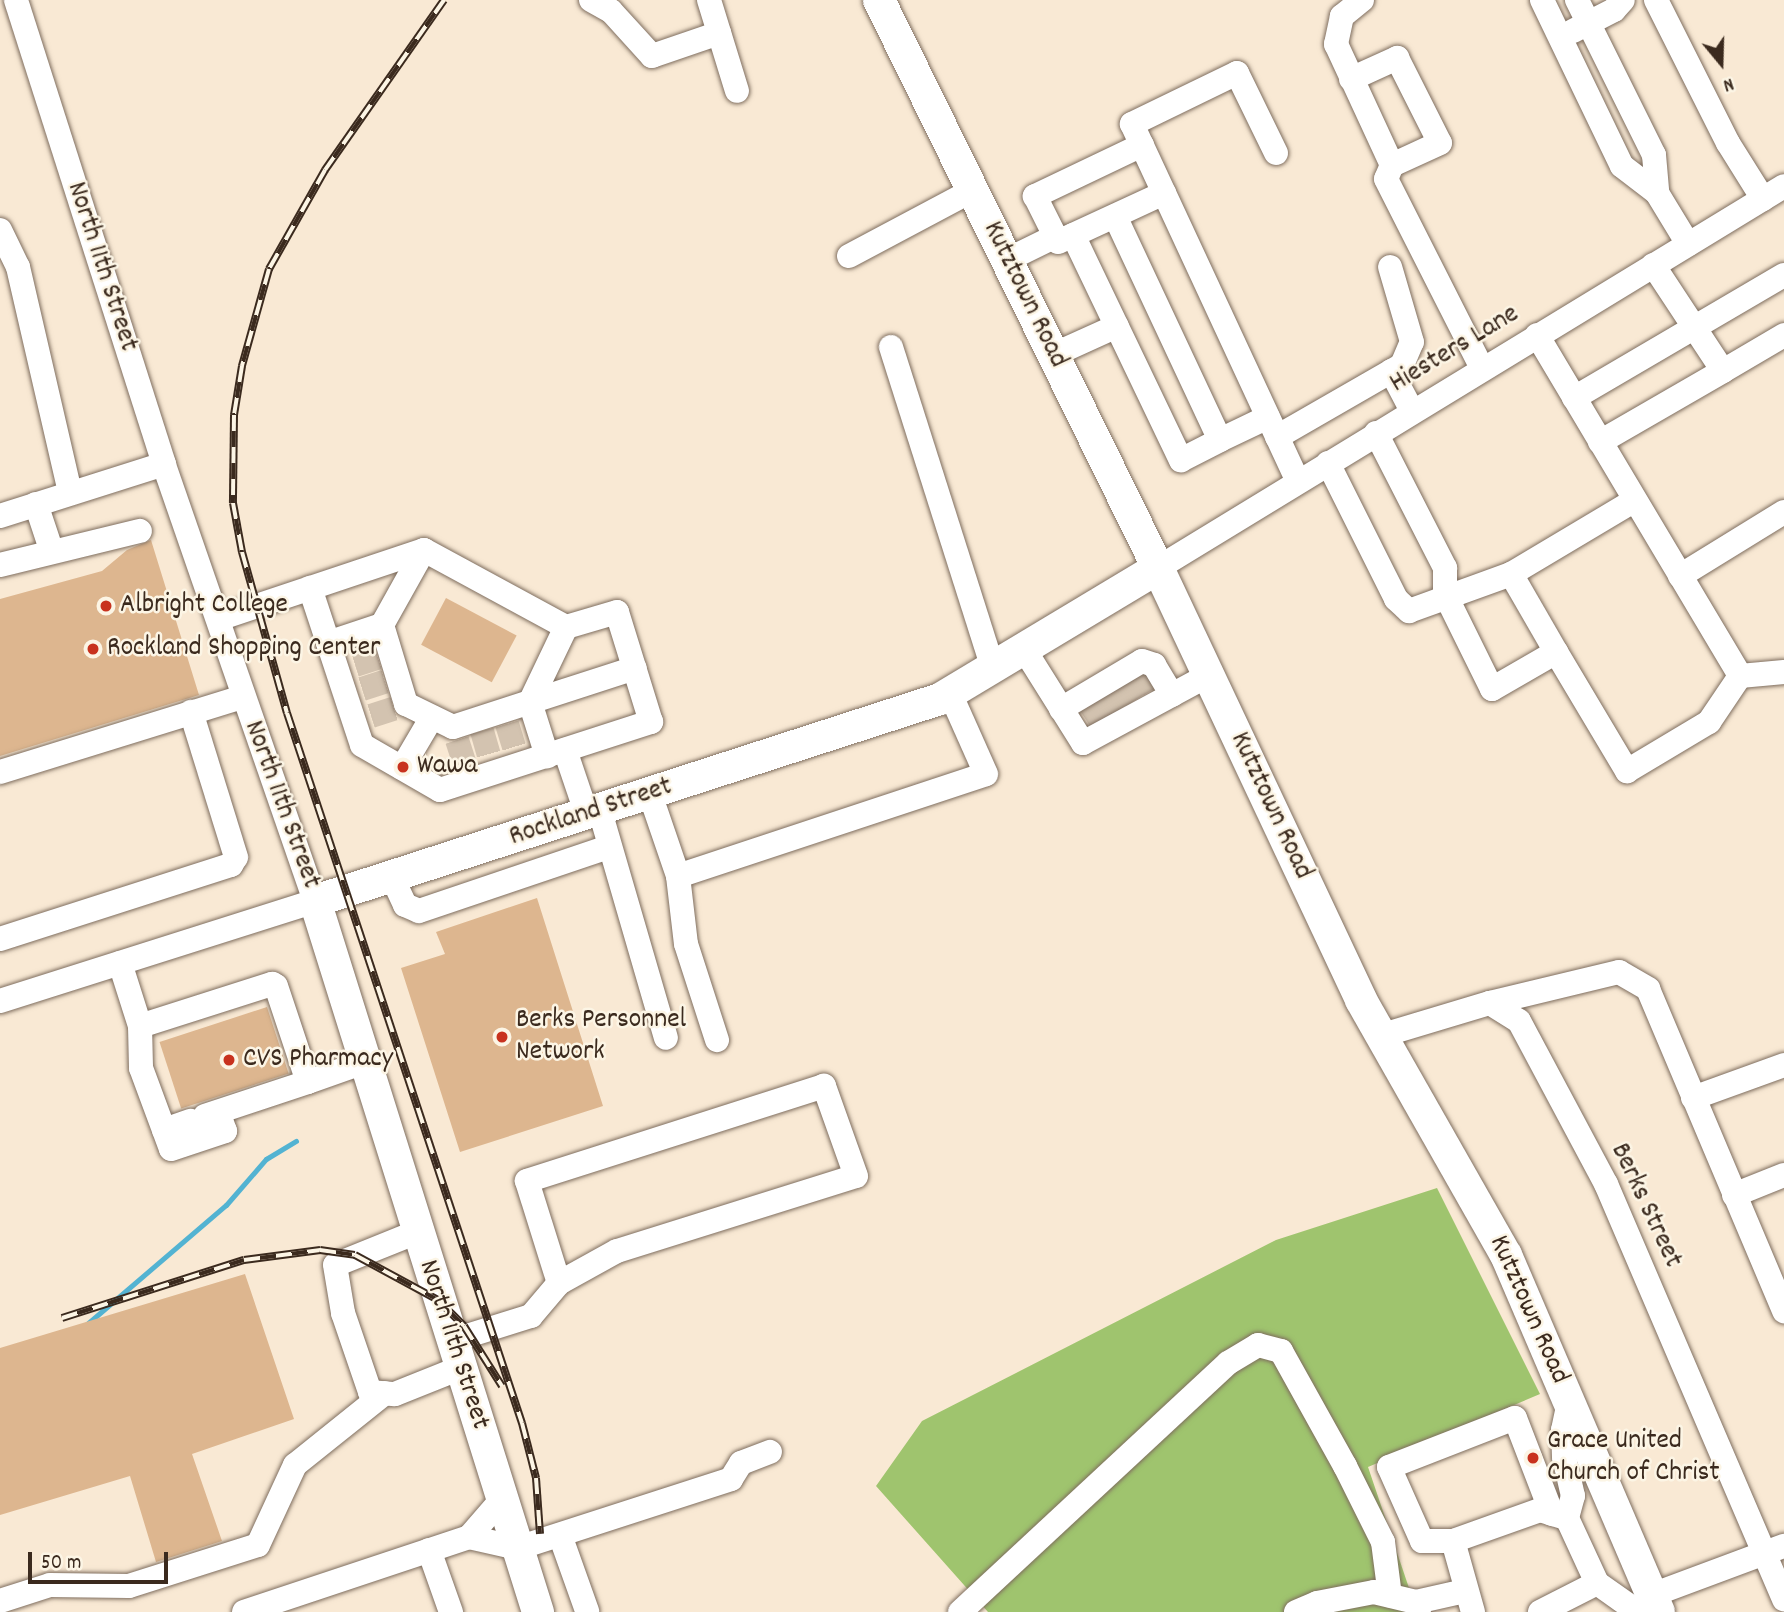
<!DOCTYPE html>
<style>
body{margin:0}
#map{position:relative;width:1784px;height:1612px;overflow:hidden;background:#f9e9d4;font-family:Dekko,sans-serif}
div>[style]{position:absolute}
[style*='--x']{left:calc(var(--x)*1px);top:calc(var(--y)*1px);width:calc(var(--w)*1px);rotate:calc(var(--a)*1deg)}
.green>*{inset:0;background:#9fc46e}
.stream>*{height:5px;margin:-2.5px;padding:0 2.5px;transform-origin:2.5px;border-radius:2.5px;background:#53b3d2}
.building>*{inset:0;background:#ddb68f;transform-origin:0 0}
.minor-tunnel>*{height:24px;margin-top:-12px;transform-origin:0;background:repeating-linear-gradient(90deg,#d3c3b0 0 24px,transparent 0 36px)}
.roads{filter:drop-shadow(0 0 2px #7e6d5e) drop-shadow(0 0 2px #7e6d5e)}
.minor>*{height:24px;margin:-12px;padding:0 12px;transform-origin:12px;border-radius:12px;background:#fff}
.major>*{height:32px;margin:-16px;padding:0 16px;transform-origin:16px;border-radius:16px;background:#fff}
.rail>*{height:8px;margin-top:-4px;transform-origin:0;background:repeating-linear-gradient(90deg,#fcf5e5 0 16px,#3b2a1e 0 32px);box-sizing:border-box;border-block:2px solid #3b2a1e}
.dots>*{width:19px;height:19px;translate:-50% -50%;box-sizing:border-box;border:4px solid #fcf5e5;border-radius:50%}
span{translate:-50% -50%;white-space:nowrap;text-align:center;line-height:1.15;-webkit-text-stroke:5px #fcf5e5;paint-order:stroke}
.street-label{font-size:28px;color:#3b2a1e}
.poi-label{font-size:28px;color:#3b2a1e}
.left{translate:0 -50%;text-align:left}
.north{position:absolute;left:1686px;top:28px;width:70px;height:70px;-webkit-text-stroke:5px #fcf5e5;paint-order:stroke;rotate:161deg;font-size:19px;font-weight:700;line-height:28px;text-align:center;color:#3b2a1e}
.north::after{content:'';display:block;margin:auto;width:24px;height:32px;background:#3b2a1e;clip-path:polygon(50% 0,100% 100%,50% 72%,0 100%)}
.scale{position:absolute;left:28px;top:1552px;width:140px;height:32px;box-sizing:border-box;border:4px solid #3b2a1e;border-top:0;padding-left:9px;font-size:21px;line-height:24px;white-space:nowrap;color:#3b2a1e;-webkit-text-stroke:5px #fcf5e5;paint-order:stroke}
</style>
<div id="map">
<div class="green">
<i style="clip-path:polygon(1437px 1188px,1540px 1394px,1368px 1467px,1409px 1588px,1430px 1612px,988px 1612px,876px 1486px,922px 1421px,1276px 1240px)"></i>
</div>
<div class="stream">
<i style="--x:87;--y:1324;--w:183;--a:-40.6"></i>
<i style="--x:226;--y:1205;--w:61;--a:-49"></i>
<i style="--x:266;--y:1159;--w:35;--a:-31"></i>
</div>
<div class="building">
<i style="clip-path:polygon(151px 540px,199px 695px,0 756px,0 599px,102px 571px,127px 550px)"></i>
<i style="left:446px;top:598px;width:80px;height:53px;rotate:28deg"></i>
<i style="clip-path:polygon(537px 898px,603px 1106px,460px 1152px,401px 968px,445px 954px,436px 932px)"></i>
<i style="left:267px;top:1007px;width:70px;height:113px;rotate:72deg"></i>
<i style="clip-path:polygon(245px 1274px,294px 1419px,192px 1454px,222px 1541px,156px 1562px,130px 1476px,0 1515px,0 1348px)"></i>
</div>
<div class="minor-tunnel">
<i style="--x:355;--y:665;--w:26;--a:-18"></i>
<i style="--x:1143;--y:671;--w:21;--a:59"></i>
<i style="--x:1125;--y:683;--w:20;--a:57"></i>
<i style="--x:362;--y:689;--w:26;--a:-18"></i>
<i style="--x:1107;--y:694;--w:20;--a:57"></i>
<i style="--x:1090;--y:704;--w:20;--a:57"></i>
<i style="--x:371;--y:716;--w:26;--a:-18"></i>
<i style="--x:507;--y:724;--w:28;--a:73"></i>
<i style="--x:482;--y:731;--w:29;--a:74"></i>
<i style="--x:457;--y:740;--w:28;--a:72"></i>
</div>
<div class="roads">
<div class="minor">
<i style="--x:591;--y:0;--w:23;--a:29"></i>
<i style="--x:611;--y:11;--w:61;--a:47.7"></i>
<i style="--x:652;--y:56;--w:71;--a:-18.9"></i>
<i style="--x:709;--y:0;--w:95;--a:72.9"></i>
<i style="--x:1362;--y:0;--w:26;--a:141"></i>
<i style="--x:1342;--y:16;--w:29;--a:102"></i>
<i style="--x:1336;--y:44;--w:133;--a:65.2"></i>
<i style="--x:1392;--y:165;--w:15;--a:113"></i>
<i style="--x:1386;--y:179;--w:212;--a:63.1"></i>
<i style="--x:1542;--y:0;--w:184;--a:64.3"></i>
<i style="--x:1622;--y:166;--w:44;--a:37.6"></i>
<i style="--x:1657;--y:193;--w:60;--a:58.7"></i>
<i style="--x:1577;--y:0;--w:173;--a:63.6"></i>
<i style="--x:1654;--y:155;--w:38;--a:85"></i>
<i style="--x:1656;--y:0;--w:160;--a:63.3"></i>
<i style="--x:1728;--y:143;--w:66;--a:58"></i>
<i style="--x:1573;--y:31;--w:46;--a:-27.1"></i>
<i style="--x:1614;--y:10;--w:13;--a:-48"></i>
<i style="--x:1351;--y:79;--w:51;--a:-24.5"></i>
<i style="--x:1397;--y:58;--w:95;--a:63.2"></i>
<i style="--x:1440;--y:143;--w:53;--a:155.4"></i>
<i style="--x:1142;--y:145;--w:119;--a:154.5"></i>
<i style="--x:1035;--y:196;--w:51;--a:63.4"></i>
<i style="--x:1058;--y:242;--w:117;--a:-24.8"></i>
<i style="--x:1276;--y:153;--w:89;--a:-116"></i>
<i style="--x:1237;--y:73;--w:117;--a:154.1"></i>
<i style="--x:1132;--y:124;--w:394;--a:65.1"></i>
<i style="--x:1115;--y:216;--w:247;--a:64.9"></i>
<i style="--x:1220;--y:440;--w:53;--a:-25.6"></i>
<i style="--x:0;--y:230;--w:41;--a:64.1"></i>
<i style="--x:18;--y:267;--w:232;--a:77"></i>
<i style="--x:1073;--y:235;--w:250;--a:64.4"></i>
<i style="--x:1181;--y:460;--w:44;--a:-27.1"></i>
<i style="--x:849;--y:256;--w:140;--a:-28"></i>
<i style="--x:1007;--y:260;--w:55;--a:-26.1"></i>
<i style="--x:1537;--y:335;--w:397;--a:59.2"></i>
<i style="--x:891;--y:347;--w:337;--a:72.4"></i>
<i style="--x:1053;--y:355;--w:70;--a:-24.4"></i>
<i style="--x:1391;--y:371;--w:45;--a:62.3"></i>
<i style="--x:1723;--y:371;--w:71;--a:-30.5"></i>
<i style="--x:1574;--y:398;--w:243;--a:-30.4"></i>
<i style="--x:1376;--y:433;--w:152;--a:62.9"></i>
<i style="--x:1445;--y:568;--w:26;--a:90"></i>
<i style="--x:1445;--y:594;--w:106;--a:63.7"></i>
<i style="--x:1492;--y:689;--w:74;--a:-30"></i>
<i style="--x:1556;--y:652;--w:139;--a:59.2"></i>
<i style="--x:1627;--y:771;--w:96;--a:-30.9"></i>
<i style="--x:1709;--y:722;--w:55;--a:-56"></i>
<i style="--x:1277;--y:437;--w:144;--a:-29.9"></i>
<i style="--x:1402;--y:365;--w:25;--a:-67"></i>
<i style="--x:1412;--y:342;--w:78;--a:-106.3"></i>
<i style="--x:1600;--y:442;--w:142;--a:-30"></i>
<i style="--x:1723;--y:371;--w:127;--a:-123.4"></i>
<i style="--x:1328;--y:463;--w:152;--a:63.4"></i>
<i style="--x:1396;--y:599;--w:18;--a:43"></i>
<i style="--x:1409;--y:611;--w:109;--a:-19.9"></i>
<i style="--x:1511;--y:574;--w:144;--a:-30.8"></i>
<i style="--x:36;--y:504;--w:47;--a:71.6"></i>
<i style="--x:0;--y:516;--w:172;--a:-17.6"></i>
<i style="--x:0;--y:565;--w:144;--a:-13.7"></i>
<i style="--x:1158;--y:568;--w:733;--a:-31.39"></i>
<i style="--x:1511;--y:574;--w:90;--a:60"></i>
<i style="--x:1680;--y:576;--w:122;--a:-31.6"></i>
<i style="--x:310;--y:588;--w:165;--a:71.7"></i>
<i style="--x:362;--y:745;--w:90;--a:30"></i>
<i style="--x:440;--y:790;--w:222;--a:-17.9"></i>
<i style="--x:651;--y:722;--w:115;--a:-107.2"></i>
<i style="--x:617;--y:612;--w:53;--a:163.6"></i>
<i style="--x:218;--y:619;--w:217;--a:-18.5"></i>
<i style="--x:424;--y:550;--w:162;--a:28.5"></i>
<i style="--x:566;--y:627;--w:83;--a:115.6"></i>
<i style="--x:530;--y:702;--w:110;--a:-17.9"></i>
<i style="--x:382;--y:625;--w:83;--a:73.1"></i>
<i style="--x:406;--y:704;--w:52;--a:26.1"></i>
<i style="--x:453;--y:727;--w:81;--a:-18"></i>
<i style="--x:530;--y:702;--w:57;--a:72.5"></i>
<i style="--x:328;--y:643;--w:57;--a:-18.4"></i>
<i style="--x:382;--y:625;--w:86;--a:-60.8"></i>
<i style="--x:1024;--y:649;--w:111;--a:57.9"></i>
<i style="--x:1083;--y:743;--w:143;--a:-28.4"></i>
<i style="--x:1740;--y:676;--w:44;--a:-5.2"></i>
<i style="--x:1061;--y:709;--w:94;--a:-30.7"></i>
<i style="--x:1142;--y:661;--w:13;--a:18"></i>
<i style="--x:1154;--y:665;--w:35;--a:59"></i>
<i style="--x:565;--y:750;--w:69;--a:71.3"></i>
<i style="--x:402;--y:768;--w:59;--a:-59.5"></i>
<i style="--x:0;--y:772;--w:253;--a:-17.2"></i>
<i style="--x:650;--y:794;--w:87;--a:71.1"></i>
<i style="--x:678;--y:876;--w:324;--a:-18.3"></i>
<i style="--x:986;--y:774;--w:89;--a:-114"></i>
<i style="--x:600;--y:811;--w:236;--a:73.8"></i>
<i style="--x:678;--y:876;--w:68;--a:83.3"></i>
<i style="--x:686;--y:944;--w:101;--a:72.1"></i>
<i style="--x:392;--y:877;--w:31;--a:65"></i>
<i style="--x:405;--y:905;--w:15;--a:23"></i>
<i style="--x:419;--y:911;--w:200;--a:-18.7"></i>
<i style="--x:0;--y:939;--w:243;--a:-17.8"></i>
<i style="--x:231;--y:865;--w:9;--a:-58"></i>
<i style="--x:236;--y:857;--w:152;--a:-107.2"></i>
<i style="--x:120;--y:963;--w:66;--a:72.4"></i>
<i style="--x:140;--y:1026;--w:139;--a:-17.7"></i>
<i style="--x:272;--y:984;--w:4;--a:27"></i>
<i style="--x:276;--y:986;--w:101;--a:71.6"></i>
<i style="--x:308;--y:1082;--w:63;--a:-19.6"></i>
<i style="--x:0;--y:1001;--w:330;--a:-17.6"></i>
<i style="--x:315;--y:901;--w:462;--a:-109.1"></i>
<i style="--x:164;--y:464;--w:487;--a:-107.7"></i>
<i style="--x:1490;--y:1003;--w:133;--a:-13.5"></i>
<i style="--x:1619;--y:972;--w:34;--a:30"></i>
<i style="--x:1648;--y:989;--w:350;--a:67.1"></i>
<i style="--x:140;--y:1026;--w:42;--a:88.6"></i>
<i style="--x:141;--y:1068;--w:86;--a:69.7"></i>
<i style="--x:171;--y:1149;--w:57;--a:-18.4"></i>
<i style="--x:225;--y:1131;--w:20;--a:-110"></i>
<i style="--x:1383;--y:1035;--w:112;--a:-16.7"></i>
<i style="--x:1490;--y:1003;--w:34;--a:32"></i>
<i style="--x:1519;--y:1021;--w:185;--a:61.9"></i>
<i style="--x:1606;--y:1184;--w:452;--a:66.8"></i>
<i style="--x:1693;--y:1098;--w:97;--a:-19.9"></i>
<i style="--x:205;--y:1116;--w:108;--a:-18.3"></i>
<i style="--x:164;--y:1130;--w:28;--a:-19"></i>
<i style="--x:1734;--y:1195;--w:54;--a:-21.8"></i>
<i style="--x:417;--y:1232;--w:88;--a:158.1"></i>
<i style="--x:335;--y:1265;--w:49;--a:80.5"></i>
<i style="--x:343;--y:1313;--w:83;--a:71.1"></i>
<i style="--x:370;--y:1392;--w:25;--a:5"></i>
<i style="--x:395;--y:1394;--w:70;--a:-21.8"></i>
<i style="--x:451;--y:1341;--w:84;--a:-17.4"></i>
<i style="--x:531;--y:1316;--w:43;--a:-49.7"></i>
<i style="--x:559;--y:1283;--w:66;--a:-28.9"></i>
<i style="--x:617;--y:1251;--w:250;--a:-17.4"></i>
<i style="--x:856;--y:1176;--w:96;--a:-109.6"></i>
<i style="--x:824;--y:1086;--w:312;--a:162.3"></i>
<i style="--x:527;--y:1181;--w:107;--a:72.6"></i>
<i style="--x:1567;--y:1518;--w:23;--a:-75"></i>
<i style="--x:1573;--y:1496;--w:40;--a:-103"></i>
<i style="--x:1564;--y:1457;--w:27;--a:-92"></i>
<i style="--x:1563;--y:1430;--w:30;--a:-78"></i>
<i style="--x:560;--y:1535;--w:81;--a:70.4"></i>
<i style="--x:469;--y:1537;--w:50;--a:12.7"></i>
<i style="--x:518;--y:1548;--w:224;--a:-17.9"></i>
<i style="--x:731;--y:1479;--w:19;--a:-58"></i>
<i style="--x:741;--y:1463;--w:31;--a:-21"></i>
<i style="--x:1453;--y:1541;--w:31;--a:180"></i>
<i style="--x:1422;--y:1541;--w:81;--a:-114"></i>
<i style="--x:1389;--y:1467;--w:135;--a:-21.3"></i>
<i style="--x:1515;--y:1418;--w:103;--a:68.9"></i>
<i style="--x:429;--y:1550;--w:66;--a:70.5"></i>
<i style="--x:1597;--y:1583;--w:50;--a:35.3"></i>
<i style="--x:1652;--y:1595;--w:141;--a:-20.4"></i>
<i style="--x:0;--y:1601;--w:52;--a:-17.7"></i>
<i style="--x:50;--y:1585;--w:79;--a:0.7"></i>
<i style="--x:129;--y:1586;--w:135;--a:-17.6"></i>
<i style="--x:258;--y:1545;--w:88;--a:-65.2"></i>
<i style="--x:295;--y:1465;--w:115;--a:-38.7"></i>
<i style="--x:1416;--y:1602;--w:50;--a:-12.7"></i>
<i style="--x:244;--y:1612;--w:237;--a:-18.4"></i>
<i style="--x:469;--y:1537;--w:50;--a:-49"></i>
<i style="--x:960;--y:1612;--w:366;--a:-42.9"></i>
<i style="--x:1228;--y:1363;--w:35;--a:-31"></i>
<i style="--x:1258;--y:1345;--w:24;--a:15"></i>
<i style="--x:1281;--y:1351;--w:132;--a:60.9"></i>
<i style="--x:1345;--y:1466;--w:85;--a:63.4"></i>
<i style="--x:1383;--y:1542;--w:54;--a:82.6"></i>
<i style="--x:1296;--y:1612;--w:23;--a:-23"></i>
<i style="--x:1317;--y:1603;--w:58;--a:-10.9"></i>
<i style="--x:1374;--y:1592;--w:43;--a:13.4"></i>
<i style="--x:1416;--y:1602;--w:10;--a:73"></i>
<i style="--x:1473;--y:1612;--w:74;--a:-105.7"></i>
<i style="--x:1453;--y:1541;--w:92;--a:-19.6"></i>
<i style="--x:1540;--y:1510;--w:28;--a:17"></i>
<i style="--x:1567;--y:1518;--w:72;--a:65.2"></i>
<i style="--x:1597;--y:1583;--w:64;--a:153"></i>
</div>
<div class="major">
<i style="--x:879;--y:0;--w:633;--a:63.84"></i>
<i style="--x:1158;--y:568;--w:477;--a:64.8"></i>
<i style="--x:1361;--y:1000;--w:293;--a:60.4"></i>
<i style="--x:1506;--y:1255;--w:388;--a:66.8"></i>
<i style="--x:538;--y:1612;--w:745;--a:-107.41"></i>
<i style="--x:315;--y:901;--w:657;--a:-17.91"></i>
<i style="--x:940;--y:699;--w:254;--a:-31"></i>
</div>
</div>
<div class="rail">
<i style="--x:444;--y:0;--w:208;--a:125"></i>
<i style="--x:325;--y:170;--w:114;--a:119.5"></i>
<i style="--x:269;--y:269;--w:101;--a:105.6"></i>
<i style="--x:242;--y:366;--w:50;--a:99.3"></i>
<i style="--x:234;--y:415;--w:88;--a:90.7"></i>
<i style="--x:233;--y:503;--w:50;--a:79.6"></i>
<i style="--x:242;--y:552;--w:167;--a:74.4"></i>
<i style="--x:287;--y:713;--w:748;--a:71.69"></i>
<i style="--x:522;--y:1423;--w:57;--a:75.7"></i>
<i style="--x:536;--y:1478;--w:56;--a:85.9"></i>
<i style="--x:62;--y:1318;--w:191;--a:-17.7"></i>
<i style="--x:244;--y:1260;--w:77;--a:-7.5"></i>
<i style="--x:320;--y:1250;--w:35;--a:8"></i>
<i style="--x:355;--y:1255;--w:94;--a:28.5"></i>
<i style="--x:438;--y:1300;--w:37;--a:45"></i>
<i style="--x:464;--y:1326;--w:71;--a:57.7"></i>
</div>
<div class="dots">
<i style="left:106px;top:606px;background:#c8321e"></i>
<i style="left:93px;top:649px;background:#c8321e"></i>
<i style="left:403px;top:767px;background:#c8321e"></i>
<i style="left:502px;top:1037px;background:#c8321e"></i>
<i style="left:229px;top:1060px;background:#c8321e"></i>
<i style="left:1533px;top:1458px;background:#c8321e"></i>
</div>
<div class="street-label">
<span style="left:101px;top:267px;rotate:72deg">North 11th Street</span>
<span style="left:1024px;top:295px;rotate:64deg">Kutztown Road</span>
<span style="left:1455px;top:350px;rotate:-31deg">Hiesters Lane</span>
<span style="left:281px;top:805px;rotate:70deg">North 11th Street</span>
<span style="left:1270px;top:806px;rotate:65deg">Kutztown Road</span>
<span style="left:591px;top:813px;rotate:-18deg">Rockland Street</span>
<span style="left:1645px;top:1206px;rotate:65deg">Berks Street</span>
<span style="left:1528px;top:1310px;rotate:66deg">Kutztown Road</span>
<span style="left:453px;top:1345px;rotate:72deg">North 11th Street</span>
</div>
<div class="poi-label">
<span class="left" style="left:120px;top:606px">Albright College</span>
<span class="left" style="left:107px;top:649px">Rockland Shopping Center</span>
<span class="left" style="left:417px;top:767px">Wawa</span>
<span class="left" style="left:516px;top:1037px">Berks Personnel<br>Network</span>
<span class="left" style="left:243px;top:1060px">CVS Pharmacy</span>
<span class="left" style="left:1547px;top:1458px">Grace United<br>Church of Christ</span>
</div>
<div class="north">N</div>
<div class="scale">50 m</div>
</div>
